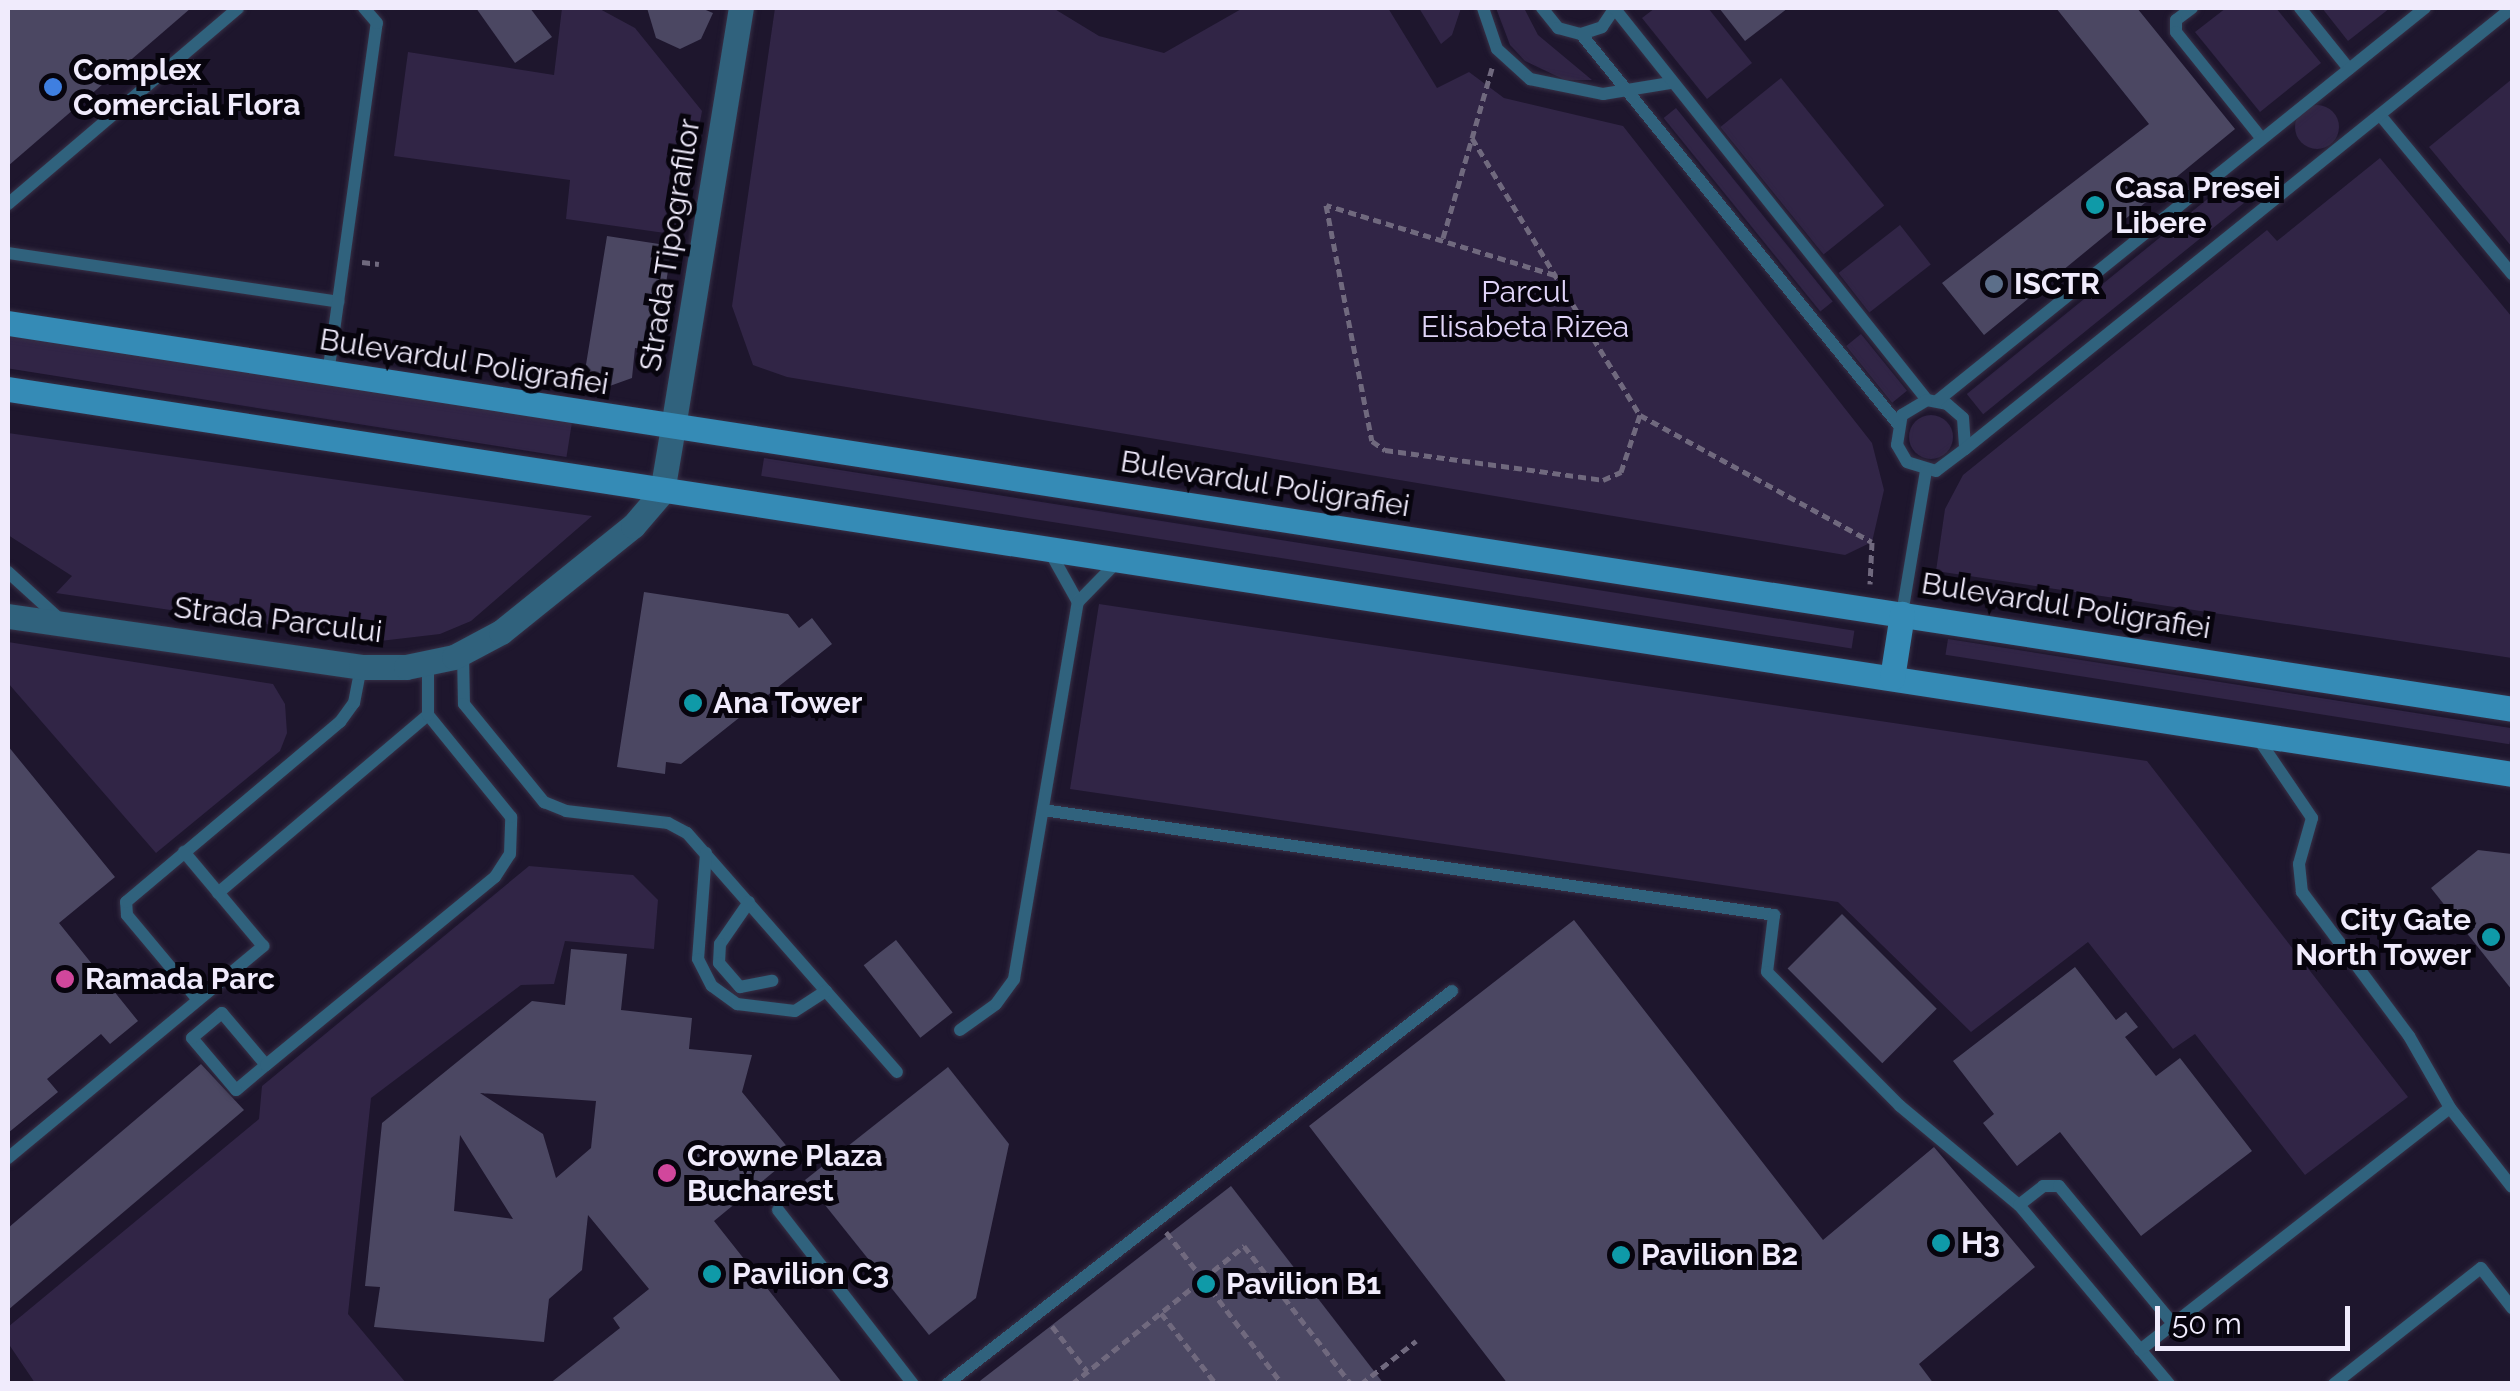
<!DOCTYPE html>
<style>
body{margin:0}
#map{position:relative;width:2520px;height:1391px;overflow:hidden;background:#1e162d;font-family:Raleway,sans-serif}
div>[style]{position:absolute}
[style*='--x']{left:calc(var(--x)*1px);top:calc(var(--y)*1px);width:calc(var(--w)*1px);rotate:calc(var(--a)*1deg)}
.green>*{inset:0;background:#312546;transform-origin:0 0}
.round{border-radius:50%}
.building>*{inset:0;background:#4b4762;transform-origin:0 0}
.path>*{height:5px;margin-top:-2.5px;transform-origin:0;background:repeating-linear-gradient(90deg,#70697e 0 8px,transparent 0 13px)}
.roads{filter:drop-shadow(0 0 2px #373046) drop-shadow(0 0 2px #373046)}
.service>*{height:12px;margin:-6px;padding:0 6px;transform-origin:6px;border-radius:6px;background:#30627d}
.minor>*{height:25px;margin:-12.5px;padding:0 12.5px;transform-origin:12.5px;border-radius:12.5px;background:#30627d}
.tertiary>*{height:25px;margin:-12.5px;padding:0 12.5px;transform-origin:12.5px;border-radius:12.5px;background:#30627d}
.secondary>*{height:25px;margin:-12.5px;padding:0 12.5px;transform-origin:12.5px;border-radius:12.5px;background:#358bb6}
.dots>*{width:28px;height:28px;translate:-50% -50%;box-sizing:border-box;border:5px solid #07040d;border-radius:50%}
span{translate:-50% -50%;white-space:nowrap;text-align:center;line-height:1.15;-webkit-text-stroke:10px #07040d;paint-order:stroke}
.poi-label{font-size:30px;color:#f0ebfc;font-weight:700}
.left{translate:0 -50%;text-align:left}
.right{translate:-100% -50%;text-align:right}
.street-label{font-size:30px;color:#f0ebfc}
.park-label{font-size:30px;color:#e1d5f9}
.frame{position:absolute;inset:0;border:10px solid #f0ebfc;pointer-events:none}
.scale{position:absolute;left:2155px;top:1306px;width:195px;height:45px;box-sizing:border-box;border:5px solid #f0ebfc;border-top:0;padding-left:12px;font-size:30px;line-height:35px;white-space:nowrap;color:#f0ebfc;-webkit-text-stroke:8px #07040d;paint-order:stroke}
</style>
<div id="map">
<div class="green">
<i style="clip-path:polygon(562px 8px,598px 8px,635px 28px,702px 111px,679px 235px,566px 219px,570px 180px,394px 156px,408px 52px,554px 75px)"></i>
<i style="clip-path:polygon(775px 8px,1053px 8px,1099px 36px,1164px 53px,1243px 8px,1388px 8px,1437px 88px,1469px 72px,1504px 98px,1623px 126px,1872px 443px,1884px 490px,1872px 542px,1845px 555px,787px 377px,753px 365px,732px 306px)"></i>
<i style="clip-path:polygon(1419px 8px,1461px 8px,1452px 35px,1441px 44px)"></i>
<i style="clip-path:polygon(1496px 8px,1524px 8px,1538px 35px,1592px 80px,1565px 80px,1525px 61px,1510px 45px)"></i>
<i style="clip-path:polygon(1655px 8px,1708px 8px,1752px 63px,1707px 99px,1642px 18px)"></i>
<i style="clip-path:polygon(2226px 8px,2276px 8px,2321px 63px,2260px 112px,2195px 32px)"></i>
<i style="clip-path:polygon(2322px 8px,2390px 8px,2348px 41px)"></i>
<i style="left:1781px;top:78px;width:164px;height:78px;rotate:51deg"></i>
<i style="clip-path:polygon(2512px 79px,2512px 247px,2429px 147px)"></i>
<i class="round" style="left:2295px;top:105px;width:44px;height:44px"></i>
<i style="left:1676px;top:108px;width:249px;height:16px;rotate:51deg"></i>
<i style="clip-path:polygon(2380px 158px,2512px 317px,2512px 658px,1936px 571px,1945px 509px,1963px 475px,2267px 230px,2277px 241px)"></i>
<i style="left:2231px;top:180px;width:26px;height:340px;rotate:51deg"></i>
<i style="left:1900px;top:225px;width:50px;height:78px;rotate:52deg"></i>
<i style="left:8px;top:333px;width:571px;height:35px;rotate:9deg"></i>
<i style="left:1861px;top:334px;width:73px;height:19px;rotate:51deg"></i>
<i class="round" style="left:1909px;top:415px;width:44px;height:44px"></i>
<i style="clip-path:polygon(8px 433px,592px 516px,471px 621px,440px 634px,380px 641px,56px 593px,72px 576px,8px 535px)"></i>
<i style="left:764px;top:458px;width:1104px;height:18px;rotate:9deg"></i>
<i style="clip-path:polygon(1099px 604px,2147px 761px,2408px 1097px,2305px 1175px,2195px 1034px,2173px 1049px,2088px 942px,1971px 1032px,1838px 902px,1070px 789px)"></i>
<i style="left:1948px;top:639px;width:571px;height:16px;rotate:9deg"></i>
<i style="clip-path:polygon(8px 642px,273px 684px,285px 704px,287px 733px,280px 751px,156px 853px,8px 683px)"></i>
<i style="clip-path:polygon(529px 866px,633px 875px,658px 900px,654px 949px,565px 941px,554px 984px,521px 985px,371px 1098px,348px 1314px,406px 1383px,35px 1383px,8px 1343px,8px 1327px,259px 1119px,262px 1086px)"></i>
</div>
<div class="building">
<i style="clip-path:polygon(8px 8px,191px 8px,8px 166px)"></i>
<i style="clip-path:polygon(476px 8px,530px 8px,552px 37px,515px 63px)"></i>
<i style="clip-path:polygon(647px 8px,701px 8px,713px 13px,701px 39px,680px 49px,656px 38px)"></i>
<i style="clip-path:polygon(1719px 8px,1788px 8px,1745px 41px)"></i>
<i style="clip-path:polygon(2056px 8px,2137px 8px,2235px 129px,1984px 335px,1942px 283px,2149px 124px)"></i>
<i style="clip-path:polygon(607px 236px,672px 246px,655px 351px,635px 348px,632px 378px,607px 387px,583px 383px)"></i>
<i style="clip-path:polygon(644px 592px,788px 614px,799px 628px,812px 618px,832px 644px,681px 764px,666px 762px,665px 774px,617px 767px)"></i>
<i style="clip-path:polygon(8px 746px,115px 877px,59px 923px,138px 1021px,110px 1044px,101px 1034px,47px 1079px,58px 1092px,8px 1133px)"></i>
<i style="clip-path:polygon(2478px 850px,2512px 854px,2512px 990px,2431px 888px)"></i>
<i style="left:1842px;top:914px;width:134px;height:77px;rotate:45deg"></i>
<i style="clip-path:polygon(1574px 920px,1823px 1240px,1934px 1147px,2035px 1267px,1919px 1364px,1934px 1384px,1508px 1384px,1309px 1126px)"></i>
<i style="left:896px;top:940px;width:92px;height:41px;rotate:52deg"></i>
<i style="clip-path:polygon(evenodd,571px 949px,627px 954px,621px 1010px,692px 1018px,689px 1049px,752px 1055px,742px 1092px,794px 1155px,714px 1221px,843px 1384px,549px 1384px,620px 1328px,613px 1318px,649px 1289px,588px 1215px,582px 1270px,549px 1299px,544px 1342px,374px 1327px,380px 1287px,365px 1286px,382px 1123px,532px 1001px,565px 1005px,571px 949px,480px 1093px,596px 1101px,591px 1148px,556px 1178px,543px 1134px,480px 1093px,571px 949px,460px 1135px,513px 1219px,454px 1211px,460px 1135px)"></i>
<i style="clip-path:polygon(2075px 967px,2116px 1020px,2126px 1012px,2138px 1027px,2125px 1037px,2156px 1076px,2180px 1058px,2252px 1151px,2141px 1236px,2060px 1132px,2017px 1166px,1983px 1123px,1994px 1114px,1953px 1061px)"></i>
<i style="clip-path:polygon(201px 1064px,244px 1110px,8px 1310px,8px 1228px)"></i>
<i style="clip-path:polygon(948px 1067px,1009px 1144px,976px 1298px,929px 1335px,805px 1180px)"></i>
<i style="clip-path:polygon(1231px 1186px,1384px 1384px,976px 1384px)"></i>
</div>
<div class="path">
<i style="--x:1492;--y:68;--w:73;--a:105.9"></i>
<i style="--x:1472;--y:138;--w:324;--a:58.8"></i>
<i style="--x:1640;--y:415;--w:264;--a:28.7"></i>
<i style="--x:1872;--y:542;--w:42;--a:92.7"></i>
<i style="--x:1443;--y:238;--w:104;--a:-73.8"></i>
<i style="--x:362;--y:262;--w:17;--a:7"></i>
<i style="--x:1555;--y:275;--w:239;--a:-163"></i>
<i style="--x:1326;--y:205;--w:240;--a:79"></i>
<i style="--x:1372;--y:441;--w:16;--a:35"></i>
<i style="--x:1385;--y:450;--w:220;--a:7.8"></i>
<i style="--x:1603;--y:480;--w:20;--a:-24"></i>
<i style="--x:1621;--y:472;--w:60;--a:-71.6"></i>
<i style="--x:1166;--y:1232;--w:60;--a:51.8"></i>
<i style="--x:1203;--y:1279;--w:53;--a:-38.8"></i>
<i style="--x:1244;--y:1246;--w:175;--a:52.2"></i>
<i style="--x:1161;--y:1313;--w:90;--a:52.2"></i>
<i style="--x:1052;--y:1326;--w:57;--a:52.1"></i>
<i style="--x:1072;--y:1384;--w:168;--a:-38.7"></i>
<i style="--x:1203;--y:1279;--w:131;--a:53"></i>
<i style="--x:1361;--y:1384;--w:70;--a:-38"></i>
</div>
<div class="roads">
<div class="service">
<i style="--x:1483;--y:8;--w:43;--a:71.1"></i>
<i style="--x:1497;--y:49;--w:45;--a:42.3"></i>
<i style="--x:1530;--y:79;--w:75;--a:11.6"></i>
<i style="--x:1603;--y:94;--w:68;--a:-9.3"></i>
<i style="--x:1542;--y:8;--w:26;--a:51"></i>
<i style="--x:1558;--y:28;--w:24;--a:15"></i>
<i style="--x:1581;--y:34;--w:22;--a:-18"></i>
<i style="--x:1602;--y:27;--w:23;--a:-56"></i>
<i style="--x:2192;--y:8;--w:20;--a:143"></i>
<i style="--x:2176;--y:20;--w:12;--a:90"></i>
<i style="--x:2176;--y:32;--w:137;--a:51.2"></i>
<i style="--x:2300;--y:8;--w:78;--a:51.2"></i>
<i style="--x:1615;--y:9;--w:500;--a:51.41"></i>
<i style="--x:1927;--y:400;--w:20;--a:11"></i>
<i style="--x:1947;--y:404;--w:21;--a:41"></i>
<i style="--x:1963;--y:418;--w:31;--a:86"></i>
<i style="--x:1965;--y:449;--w:36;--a:143"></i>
<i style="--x:1936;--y:471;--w:30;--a:-163"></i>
<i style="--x:1907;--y:462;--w:20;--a:-120"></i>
<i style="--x:1897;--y:445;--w:30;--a:-81"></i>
<i style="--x:1902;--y:415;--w:29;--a:-31"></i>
<i style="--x:1581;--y:34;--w:503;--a:50.9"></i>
<i style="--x:2380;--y:115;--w:207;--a:50.3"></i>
<i style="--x:8;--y:204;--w:302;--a:-40.4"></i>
<i style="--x:8;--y:253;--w:334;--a:8.4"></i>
<i style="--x:328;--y:374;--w:354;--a:-82.1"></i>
<i style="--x:377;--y:23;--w:20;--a:-131"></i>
<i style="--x:1937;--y:401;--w:627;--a:-38.85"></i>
<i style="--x:1965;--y:449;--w:703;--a:-38.88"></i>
<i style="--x:1050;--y:552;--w:57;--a:60.8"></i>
<i style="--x:8;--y:572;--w:74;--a:42.3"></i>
<i style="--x:1902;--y:614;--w:145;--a:-80.5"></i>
<i style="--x:463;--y:653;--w:51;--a:88.9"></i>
<i style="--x:464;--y:704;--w:127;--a:50.8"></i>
<i style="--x:544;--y:802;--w:24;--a:22"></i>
<i style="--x:566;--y:811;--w:103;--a:6.7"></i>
<i style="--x:668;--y:823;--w:21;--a:28"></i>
<i style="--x:687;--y:833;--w:318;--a:48.7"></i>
<i style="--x:2257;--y:737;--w:98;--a:55.8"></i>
<i style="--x:2312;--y:818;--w:48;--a:105.8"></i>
<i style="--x:2299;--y:864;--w:28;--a:84"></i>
<i style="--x:2302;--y:892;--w:179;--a:53.4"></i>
<i style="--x:2409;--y:1036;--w:83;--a:60.3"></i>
<i style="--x:2450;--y:1108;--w:100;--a:51.9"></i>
<i style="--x:1043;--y:810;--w:739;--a:8.17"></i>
<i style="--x:1774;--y:915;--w:57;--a:97"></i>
<i style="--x:1767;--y:972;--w:189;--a:45.2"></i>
<i style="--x:1900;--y:1106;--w:155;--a:39.8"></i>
<i style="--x:2019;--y:1205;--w:234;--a:50"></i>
<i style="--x:706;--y:853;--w:106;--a:94.3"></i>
<i style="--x:698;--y:959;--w:30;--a:63"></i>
<i style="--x:712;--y:986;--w:31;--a:36"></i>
<i style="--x:737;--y:1004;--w:58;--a:6.9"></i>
<i style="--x:795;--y:1011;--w:37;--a:-33"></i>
<i style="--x:218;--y:893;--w:275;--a:-40.3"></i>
<i style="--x:749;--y:902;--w:51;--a:124.6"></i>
<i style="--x:720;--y:944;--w:19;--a:93"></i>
<i style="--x:719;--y:963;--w:32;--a:49"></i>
<i style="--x:740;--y:987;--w:33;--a:-11"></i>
<i style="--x:198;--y:1000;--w:111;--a:-129.9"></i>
<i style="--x:127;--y:915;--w:13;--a:-94"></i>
<i style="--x:126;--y:902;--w:280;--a:-40.1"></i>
<i style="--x:340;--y:722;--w:24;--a:-54"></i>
<i style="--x:354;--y:703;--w:37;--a:-79"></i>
<i style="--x:960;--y:1030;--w:44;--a:-35.8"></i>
<i style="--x:996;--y:1004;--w:31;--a:-54"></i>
<i style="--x:1014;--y:979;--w:382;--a:-80.4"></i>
<i style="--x:1078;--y:602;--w:57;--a:-45.7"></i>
<i style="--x:266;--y:1065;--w:39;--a:140"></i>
<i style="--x:236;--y:1090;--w:68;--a:-130.2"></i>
<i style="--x:192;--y:1038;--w:39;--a:-40"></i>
<i style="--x:222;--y:1013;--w:68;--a:49.8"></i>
<i style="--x:266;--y:1065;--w:296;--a:-39.4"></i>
<i style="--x:495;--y:877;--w:27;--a:-57"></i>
<i style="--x:510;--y:854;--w:37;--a:-88"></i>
<i style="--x:511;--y:817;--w:132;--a:-129.1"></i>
<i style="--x:428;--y:715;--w:52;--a:-90"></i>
<i style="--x:8;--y:1158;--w:332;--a:-39.7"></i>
<i style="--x:263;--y:946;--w:123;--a:-130"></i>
<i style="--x:2019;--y:1205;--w:31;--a:-38"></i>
<i style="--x:2043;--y:1186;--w:16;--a:0"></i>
<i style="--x:2059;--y:1186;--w:179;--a:50.4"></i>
<i style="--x:778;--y:1210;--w:220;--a:52.2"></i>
<i style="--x:2140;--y:1350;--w:393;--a:-38"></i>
<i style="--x:947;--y:1384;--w:640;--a:-37.89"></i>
<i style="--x:2334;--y:1384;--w:187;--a:-38.3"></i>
<i style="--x:2481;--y:1268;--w:51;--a:52.2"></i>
</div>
<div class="minor">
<i style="--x:8;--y:616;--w:357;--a:8.2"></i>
<i style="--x:361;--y:667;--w:45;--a:0"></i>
<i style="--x:406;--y:667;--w:49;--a:-11.8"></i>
<i style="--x:454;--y:657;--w:53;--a:-28"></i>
<i style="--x:501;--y:632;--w:169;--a:-38.8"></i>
<i style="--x:633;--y:526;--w:45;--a:-49.5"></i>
<i style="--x:662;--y:492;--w:66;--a:-80.4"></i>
</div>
<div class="tertiary">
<i style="--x:673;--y:427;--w:424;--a:-80.8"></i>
</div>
<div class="secondary">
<i style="--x:8;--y:323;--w:2534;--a:8.76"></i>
<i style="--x:8;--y:389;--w:2533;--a:8.74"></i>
<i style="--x:1892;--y:678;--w:65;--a:-81.1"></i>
</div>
</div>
<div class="dots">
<i style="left:53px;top:87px;background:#3f7fe0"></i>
<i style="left:2095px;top:205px;background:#0f9aa8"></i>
<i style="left:1994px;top:284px;background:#5c6f8a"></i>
<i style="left:693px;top:703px;background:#0f9aa8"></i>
<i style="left:2491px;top:937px;background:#0f9aa8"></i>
<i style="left:65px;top:979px;background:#d1479c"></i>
<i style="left:667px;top:1173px;background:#d1479c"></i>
<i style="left:1941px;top:1243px;background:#0f9aa8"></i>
<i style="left:1621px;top:1255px;background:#0f9aa8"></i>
<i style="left:712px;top:1274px;background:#0f9aa8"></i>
<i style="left:1206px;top:1284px;background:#0f9aa8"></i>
</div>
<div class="poi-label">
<span class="left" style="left:73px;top:87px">Complex<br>Comercial Flora</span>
<span class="left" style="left:2115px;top:205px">Casa Presei<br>Libere</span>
<span class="left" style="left:2014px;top:284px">ISCTR</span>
<span class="left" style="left:713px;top:703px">Ana Tower</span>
<span class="right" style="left:2471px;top:937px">City Gate<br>North Tower</span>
<span class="left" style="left:85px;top:979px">Ramada Parc</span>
<span class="left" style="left:687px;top:1173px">Crowne Plaza<br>Bucharest</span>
<span class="left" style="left:1961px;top:1243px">H3</span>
<span class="left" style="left:1641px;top:1255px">Pavilion B2</span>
<span class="left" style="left:732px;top:1274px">Pavilion C3</span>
<span class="left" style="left:1226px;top:1284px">Pavilion B1</span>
</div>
<div class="street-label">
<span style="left:670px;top:245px;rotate:-81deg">Strada Tipografilor</span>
<span style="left:464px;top:362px;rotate:9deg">Bulevardul Poligrafiei</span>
<span style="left:1265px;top:484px;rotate:9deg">Bulevardul Poligrafiei</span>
<span style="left:2066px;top:606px;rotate:9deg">Bulevardul Poligrafiei</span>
<span style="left:278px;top:620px;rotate:7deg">Strada Parcului</span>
</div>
<div class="park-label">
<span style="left:1525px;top:309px">Parcul<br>Elisabeta Rizea</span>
</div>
<div class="frame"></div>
<div class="scale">50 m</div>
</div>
